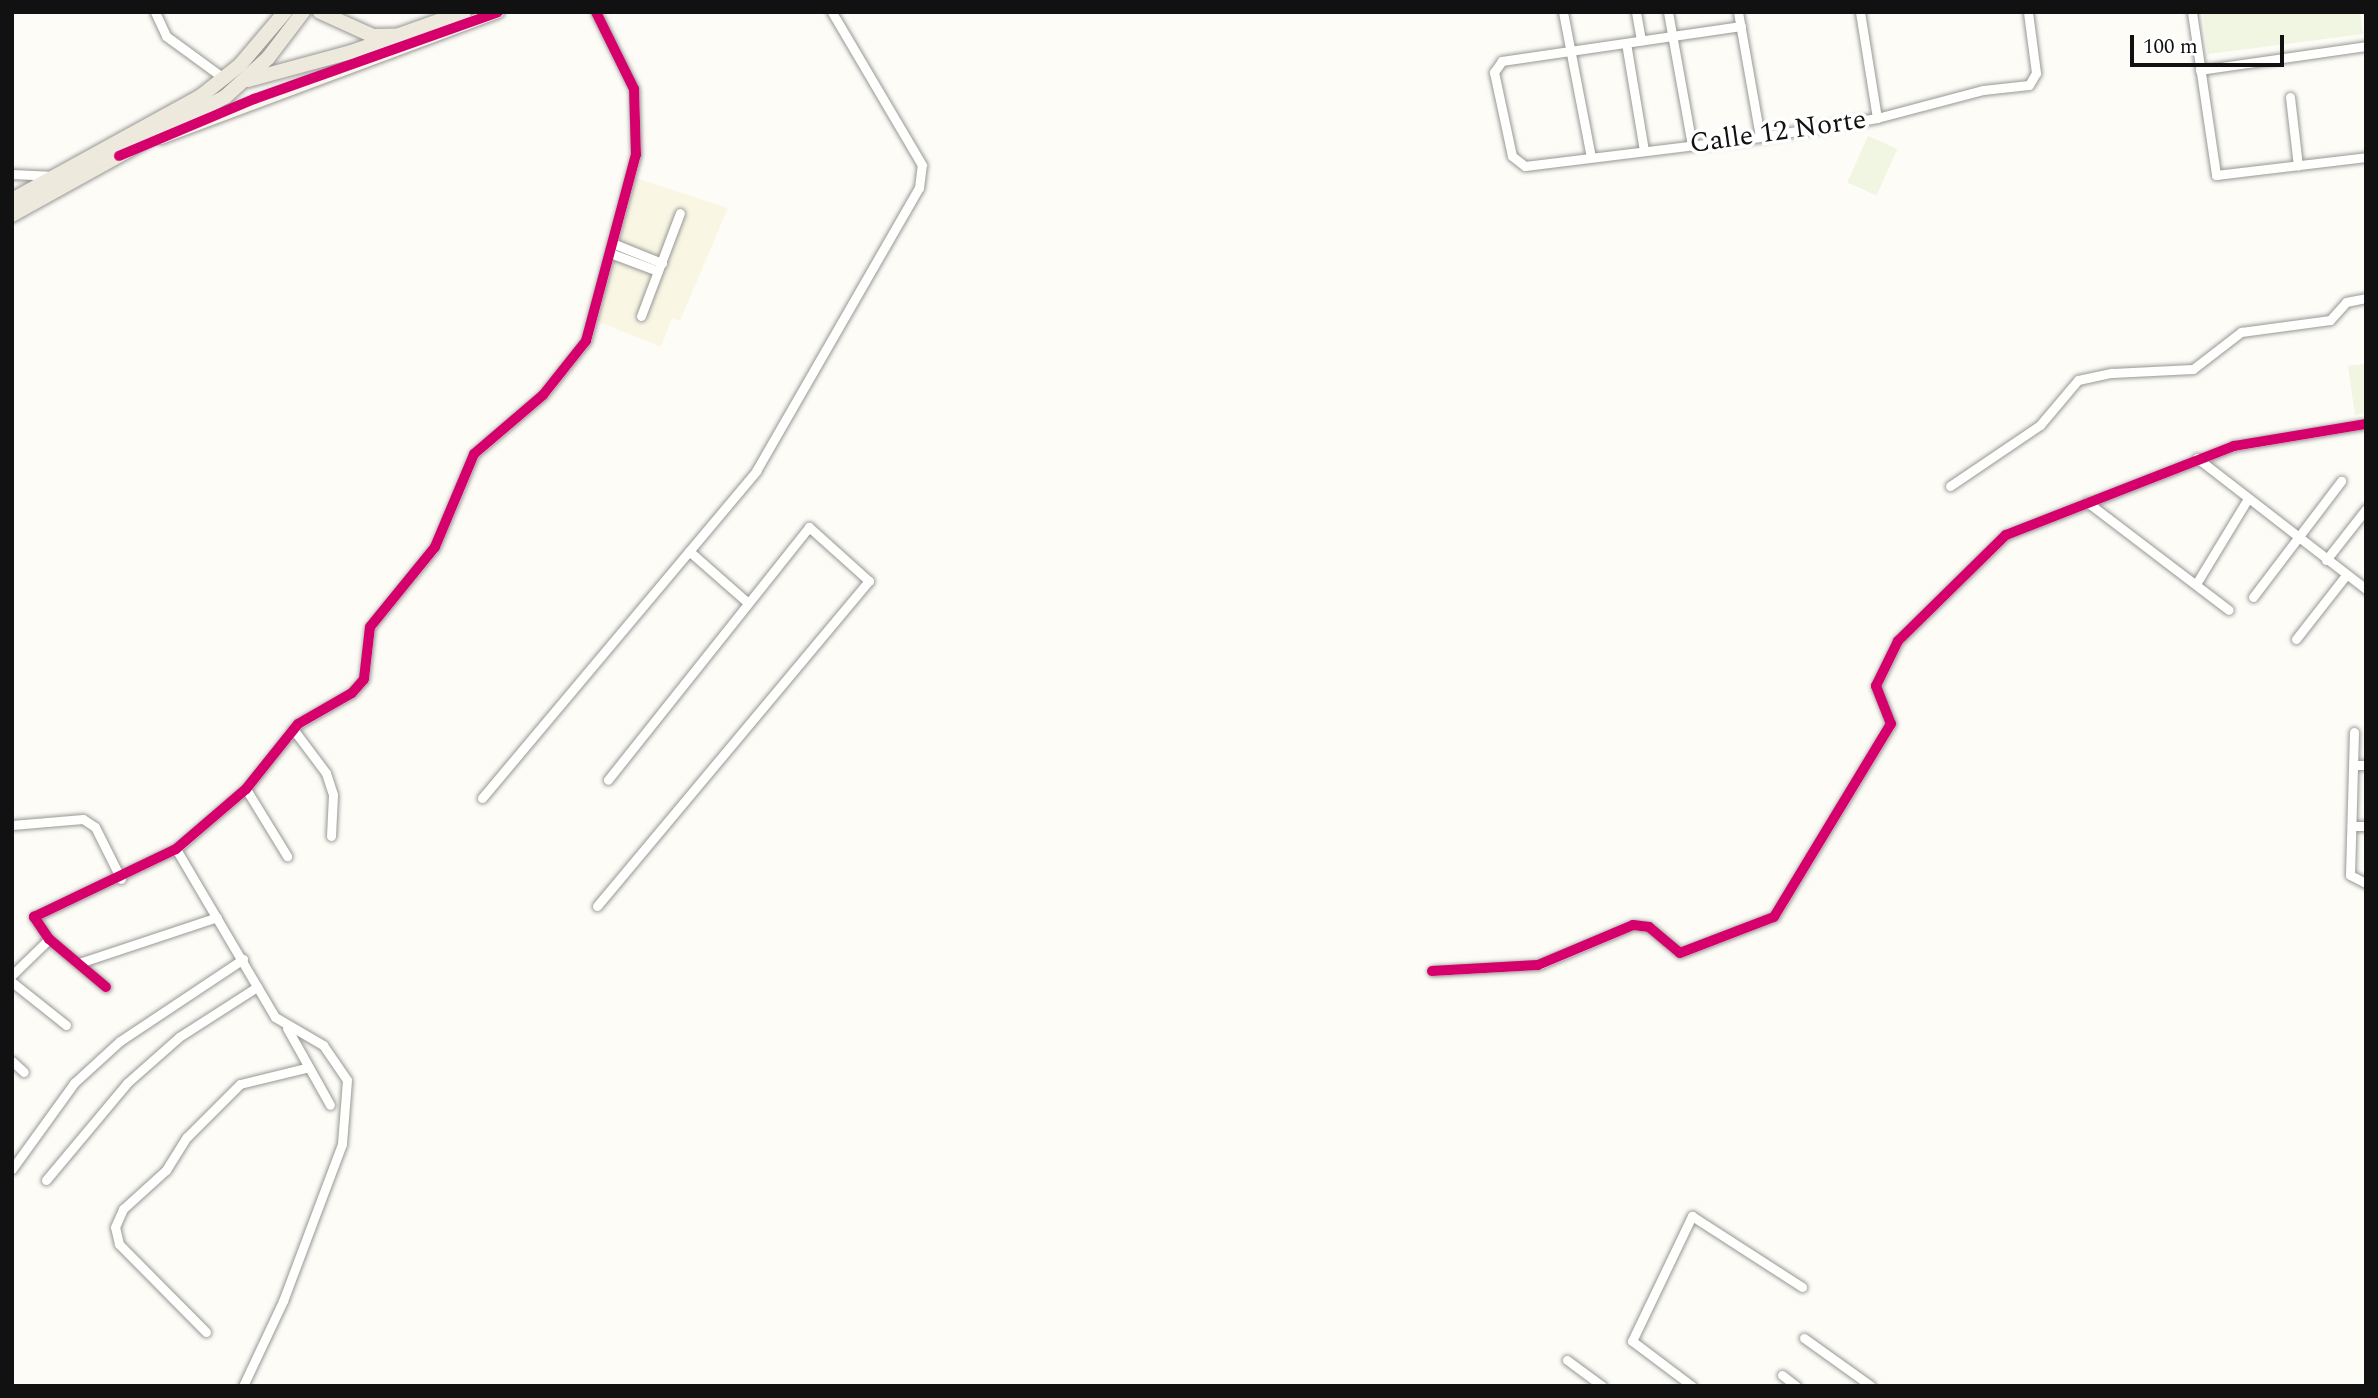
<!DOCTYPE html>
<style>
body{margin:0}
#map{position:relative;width:2378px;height:1398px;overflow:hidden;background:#fdfcf7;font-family:Spectral,serif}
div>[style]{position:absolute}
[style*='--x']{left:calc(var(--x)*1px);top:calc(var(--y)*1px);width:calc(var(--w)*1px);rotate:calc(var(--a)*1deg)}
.farmland>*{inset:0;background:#f9f7e4}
.pitch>*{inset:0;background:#f0f6e1;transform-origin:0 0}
.roads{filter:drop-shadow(0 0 2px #979795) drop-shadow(0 0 2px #979795)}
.street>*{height:9px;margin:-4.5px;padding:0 4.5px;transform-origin:4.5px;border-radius:4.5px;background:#fffffe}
.secondary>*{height:12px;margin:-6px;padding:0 6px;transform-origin:6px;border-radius:6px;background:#f6f4eb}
.primary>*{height:14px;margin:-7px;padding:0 7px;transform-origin:7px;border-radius:7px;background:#ede9dc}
.cycleway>*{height:10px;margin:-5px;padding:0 5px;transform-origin:5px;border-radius:5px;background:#d6006c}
span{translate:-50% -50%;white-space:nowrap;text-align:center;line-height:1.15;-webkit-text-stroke:7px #fff;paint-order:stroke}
.street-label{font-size:28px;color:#111}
.frame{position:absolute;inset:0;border:14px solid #111;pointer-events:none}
.scale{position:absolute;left:2130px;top:35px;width:154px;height:32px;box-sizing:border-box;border:4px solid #111;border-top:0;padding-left:9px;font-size:21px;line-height:24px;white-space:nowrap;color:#111;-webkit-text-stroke:5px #fff;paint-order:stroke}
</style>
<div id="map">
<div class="farmland">
<i style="clip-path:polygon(630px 176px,728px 208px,680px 321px,672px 318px,661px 347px,592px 319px)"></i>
</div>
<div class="pitch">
<i style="clip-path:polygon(2203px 12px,2360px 12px,2363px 34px,2208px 54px)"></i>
<i style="left:1868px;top:136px;width:32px;height:51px;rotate:24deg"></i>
<i style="clip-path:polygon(2366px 364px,2366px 413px,2355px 415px,2348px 366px)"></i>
</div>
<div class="roads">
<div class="street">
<i style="--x:155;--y:12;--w:26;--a:65"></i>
<i style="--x:166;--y:36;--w:73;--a:36.1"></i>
<i style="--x:1563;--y:12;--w:148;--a:79.1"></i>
<i style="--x:1636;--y:12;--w:29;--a:80"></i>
<i style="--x:1668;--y:12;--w:135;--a:79.8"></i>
<i style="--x:1738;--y:12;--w:127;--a:80"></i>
<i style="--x:1860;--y:12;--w:107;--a:80.9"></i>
<i style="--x:2192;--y:12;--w:165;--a:81.6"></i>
<i style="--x:2216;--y:175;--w:151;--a:-6.8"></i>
<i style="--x:1741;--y:26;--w:242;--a:171.7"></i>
<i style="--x:1502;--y:61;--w:14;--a:126"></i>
<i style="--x:1494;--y:72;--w:86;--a:77.9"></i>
<i style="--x:1512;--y:156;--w:16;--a:38"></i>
<i style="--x:1525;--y:166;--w:237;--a:-7"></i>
<i style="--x:1760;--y:137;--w:119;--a:-9.2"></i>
<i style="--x:1877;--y:118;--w:110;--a:-14.8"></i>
<i style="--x:1983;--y:90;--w:46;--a:-6.2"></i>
<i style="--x:2029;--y:85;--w:14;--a:-60"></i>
<i style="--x:2036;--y:73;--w:62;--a:-97.5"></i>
<i style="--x:1626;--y:43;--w:109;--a:80.5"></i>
<i style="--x:2200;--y:70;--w:168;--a:-8.2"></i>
<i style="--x:2290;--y:97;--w:69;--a:83.4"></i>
<i style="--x:12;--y:174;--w:43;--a:2.7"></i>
<i style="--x:612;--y:243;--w:54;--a:21.8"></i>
<i style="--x:610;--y:253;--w:51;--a:20.6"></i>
<i style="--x:641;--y:316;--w:110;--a:-69.3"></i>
<i style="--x:2197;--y:458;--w:214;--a:37.8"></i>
<i style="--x:1950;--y:486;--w:109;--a:-34.1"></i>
<i style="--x:2040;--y:425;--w:59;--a:-49.8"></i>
<i style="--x:2078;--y:380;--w:35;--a:-12"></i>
<i style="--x:2112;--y:373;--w:81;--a:-2.8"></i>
<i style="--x:2193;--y:369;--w:61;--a:-37.6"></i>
<i style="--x:2241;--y:332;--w:90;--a:-7.7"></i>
<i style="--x:2330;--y:320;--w:24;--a:-48"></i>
<i style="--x:2346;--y:302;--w:20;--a:-11"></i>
<i style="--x:2087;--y:502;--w:178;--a:37.3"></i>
<i style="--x:689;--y:551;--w:77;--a:41.3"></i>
<i style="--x:2326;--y:560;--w:65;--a:-51.9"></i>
<i style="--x:2196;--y:584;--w:98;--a:-58.7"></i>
<i style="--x:2253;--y:597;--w:146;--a:-52.8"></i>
<i style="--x:2296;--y:639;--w:81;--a:-52"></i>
<i style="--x:293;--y:729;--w:55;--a:53.1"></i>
<i style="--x:326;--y:773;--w:23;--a:72"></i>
<i style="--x:333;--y:795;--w:41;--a:92.8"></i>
<i style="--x:2354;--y:732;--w:143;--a:91.6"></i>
<i style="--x:2350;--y:875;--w:18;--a:27"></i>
<i style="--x:2354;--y:765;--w:12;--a:0"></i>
<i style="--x:246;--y:789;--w:79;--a:58.5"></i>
<i style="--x:482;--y:798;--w:427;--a:-50"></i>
<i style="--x:756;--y:471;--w:327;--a:-60.1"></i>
<i style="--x:919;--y:188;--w:23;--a:-83"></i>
<i style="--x:922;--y:165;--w:178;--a:-120.5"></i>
<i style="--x:12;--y:825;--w:71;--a:-4.8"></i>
<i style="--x:83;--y:819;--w:14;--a:34"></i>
<i style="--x:95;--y:827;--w:58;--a:63.4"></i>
<i style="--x:2352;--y:826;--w:14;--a:0"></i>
<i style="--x:176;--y:849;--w:195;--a:59.5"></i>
<i style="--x:275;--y:1017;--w:56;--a:30.3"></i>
<i style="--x:323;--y:1045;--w:42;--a:55.6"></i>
<i style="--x:347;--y:1080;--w:64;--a:94.5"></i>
<i style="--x:342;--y:1144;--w:168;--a:110.6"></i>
<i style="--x:283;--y:1301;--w:94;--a:115.2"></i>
<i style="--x:597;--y:906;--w:424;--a:-50.1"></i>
<i style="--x:869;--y:581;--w:81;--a:-138"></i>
<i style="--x:809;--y:527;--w:323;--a:128.5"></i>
<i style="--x:82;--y:962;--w:142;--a:-18.4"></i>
<i style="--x:1432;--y:971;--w:106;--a:-3.2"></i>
<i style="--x:1538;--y:965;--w:103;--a:-22.8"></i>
<i style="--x:1633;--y:925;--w:16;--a:7"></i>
<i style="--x:1649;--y:927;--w:40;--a:40"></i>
<i style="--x:1680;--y:953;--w:101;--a:-21"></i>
<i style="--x:1774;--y:917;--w:226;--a:-58.8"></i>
<i style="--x:1891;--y:724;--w:41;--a:-111.5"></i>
<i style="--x:1876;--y:686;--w:50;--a:-63.9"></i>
<i style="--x:1898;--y:641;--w:151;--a:-44.5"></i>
<i style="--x:2006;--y:535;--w:245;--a:-21.3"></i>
<i style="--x:2234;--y:446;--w:134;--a:-9.5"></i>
<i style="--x:12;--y:975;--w:52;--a:-44.2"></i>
<i style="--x:12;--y:982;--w:69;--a:38.5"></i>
<i style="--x:106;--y:987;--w:75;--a:-139.9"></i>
<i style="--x:49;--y:939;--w:27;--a:-124"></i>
<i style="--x:34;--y:917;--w:157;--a:-25.6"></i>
<i style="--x:176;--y:849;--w:92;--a:-40.6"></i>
<i style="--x:246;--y:789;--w:83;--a:-51.3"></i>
<i style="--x:298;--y:724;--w:62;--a:-29.9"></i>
<i style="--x:352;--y:693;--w:18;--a:-49"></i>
<i style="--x:364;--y:679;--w:52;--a:-83.4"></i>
<i style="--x:370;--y:627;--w:103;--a:-50.9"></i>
<i style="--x:435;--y:547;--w:101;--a:-67.2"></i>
<i style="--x:474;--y:454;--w:91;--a:-40.5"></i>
<i style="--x:543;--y:395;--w:69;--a:-51.5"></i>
<i style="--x:586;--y:341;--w:193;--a:-75"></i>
<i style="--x:636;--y:155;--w:66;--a:-91.7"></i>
<i style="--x:634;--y:89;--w:86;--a:-116.3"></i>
<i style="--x:287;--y:1028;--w:88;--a:60.8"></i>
<i style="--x:12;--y:1061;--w:16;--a:43"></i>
<i style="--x:12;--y:1169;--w:106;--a:-54.2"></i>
<i style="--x:74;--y:1083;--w:62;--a:-42.4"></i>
<i style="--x:120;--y:1041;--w:148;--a:-33.7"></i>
<i style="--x:46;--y:1180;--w:126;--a:-50.1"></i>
<i style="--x:127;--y:1083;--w:69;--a:-41.5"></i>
<i style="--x:179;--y:1037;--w:93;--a:-32.7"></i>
<i style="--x:206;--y:1332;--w:124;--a:-134.7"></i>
<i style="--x:119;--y:1244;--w:17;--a:-103"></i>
<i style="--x:115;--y:1227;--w:20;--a:-66"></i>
<i style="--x:123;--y:1209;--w:58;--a:-42.2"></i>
<i style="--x:166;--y:1170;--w:39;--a:-58"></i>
<i style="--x:187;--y:1137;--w:75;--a:-45"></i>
<i style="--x:240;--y:1084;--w:67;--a:-13.8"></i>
<i style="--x:1804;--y:1338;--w:82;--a:35.6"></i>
<i style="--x:1567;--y:1360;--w:44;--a:36.6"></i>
<i style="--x:1782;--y:1375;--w:18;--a:38"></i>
<i style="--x:1692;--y:1386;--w:75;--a:-143.1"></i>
<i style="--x:1632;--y:1341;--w:139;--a:-64.4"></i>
<i style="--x:1692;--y:1216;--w:131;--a:32.8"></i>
</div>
<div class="secondary">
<i style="--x:161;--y:138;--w:360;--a:-20.5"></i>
</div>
<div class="primary">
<i style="--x:320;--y:12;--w:58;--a:24.4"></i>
<i style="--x:373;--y:36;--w:57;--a:-1"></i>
<i style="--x:248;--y:80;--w:107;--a:-15.2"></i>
<i style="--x:351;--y:52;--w:120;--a:-19.5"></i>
<i style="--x:12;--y:200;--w:216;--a:-28.8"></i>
<i style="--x:201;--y:96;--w:50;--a:-38.5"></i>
<i style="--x:240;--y:65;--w:70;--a:-49.7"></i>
<i style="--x:12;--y:215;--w:244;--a:-29"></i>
<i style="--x:225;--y:97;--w:58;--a:-42.2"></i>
<i style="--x:268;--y:58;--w:58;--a:-52.7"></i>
</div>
</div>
<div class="cycleway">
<i style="--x:119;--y:156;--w:147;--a:-22.9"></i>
<i style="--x:254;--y:99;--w:259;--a:-19.6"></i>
<i style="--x:1432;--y:971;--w:106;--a:-3.2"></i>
<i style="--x:1538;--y:965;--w:103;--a:-22.8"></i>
<i style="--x:1633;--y:925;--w:16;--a:7"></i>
<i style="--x:1649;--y:927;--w:40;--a:40"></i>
<i style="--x:1680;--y:953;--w:101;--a:-21"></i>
<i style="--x:1774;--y:917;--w:226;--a:-58.8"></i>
<i style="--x:1891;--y:724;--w:41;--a:-111.5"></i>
<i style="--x:1876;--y:686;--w:50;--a:-63.9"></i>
<i style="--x:1898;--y:641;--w:151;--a:-44.5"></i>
<i style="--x:2006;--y:535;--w:245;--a:-21.3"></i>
<i style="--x:2234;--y:446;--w:134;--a:-9.5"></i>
<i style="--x:106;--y:987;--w:75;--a:-139.9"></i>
<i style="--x:49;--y:939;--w:27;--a:-124"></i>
<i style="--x:34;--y:917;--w:157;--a:-25.6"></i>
<i style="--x:176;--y:849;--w:92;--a:-40.6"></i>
<i style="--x:246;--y:789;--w:83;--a:-51.3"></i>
<i style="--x:298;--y:724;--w:62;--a:-29.9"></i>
<i style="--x:352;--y:693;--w:18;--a:-49"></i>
<i style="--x:364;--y:679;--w:52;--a:-83.4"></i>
<i style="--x:370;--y:627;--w:103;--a:-50.9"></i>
<i style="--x:435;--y:547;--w:101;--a:-67.2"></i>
<i style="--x:474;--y:454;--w:91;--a:-40.5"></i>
<i style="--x:543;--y:395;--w:69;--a:-51.5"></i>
<i style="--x:586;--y:341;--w:193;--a:-75"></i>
<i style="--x:636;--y:155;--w:66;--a:-91.7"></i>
<i style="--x:634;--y:89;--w:86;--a:-116.3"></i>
</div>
<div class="street-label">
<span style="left:1778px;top:132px;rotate:-8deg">Calle 12 Norte</span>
</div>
<div class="frame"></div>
<div class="scale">100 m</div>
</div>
